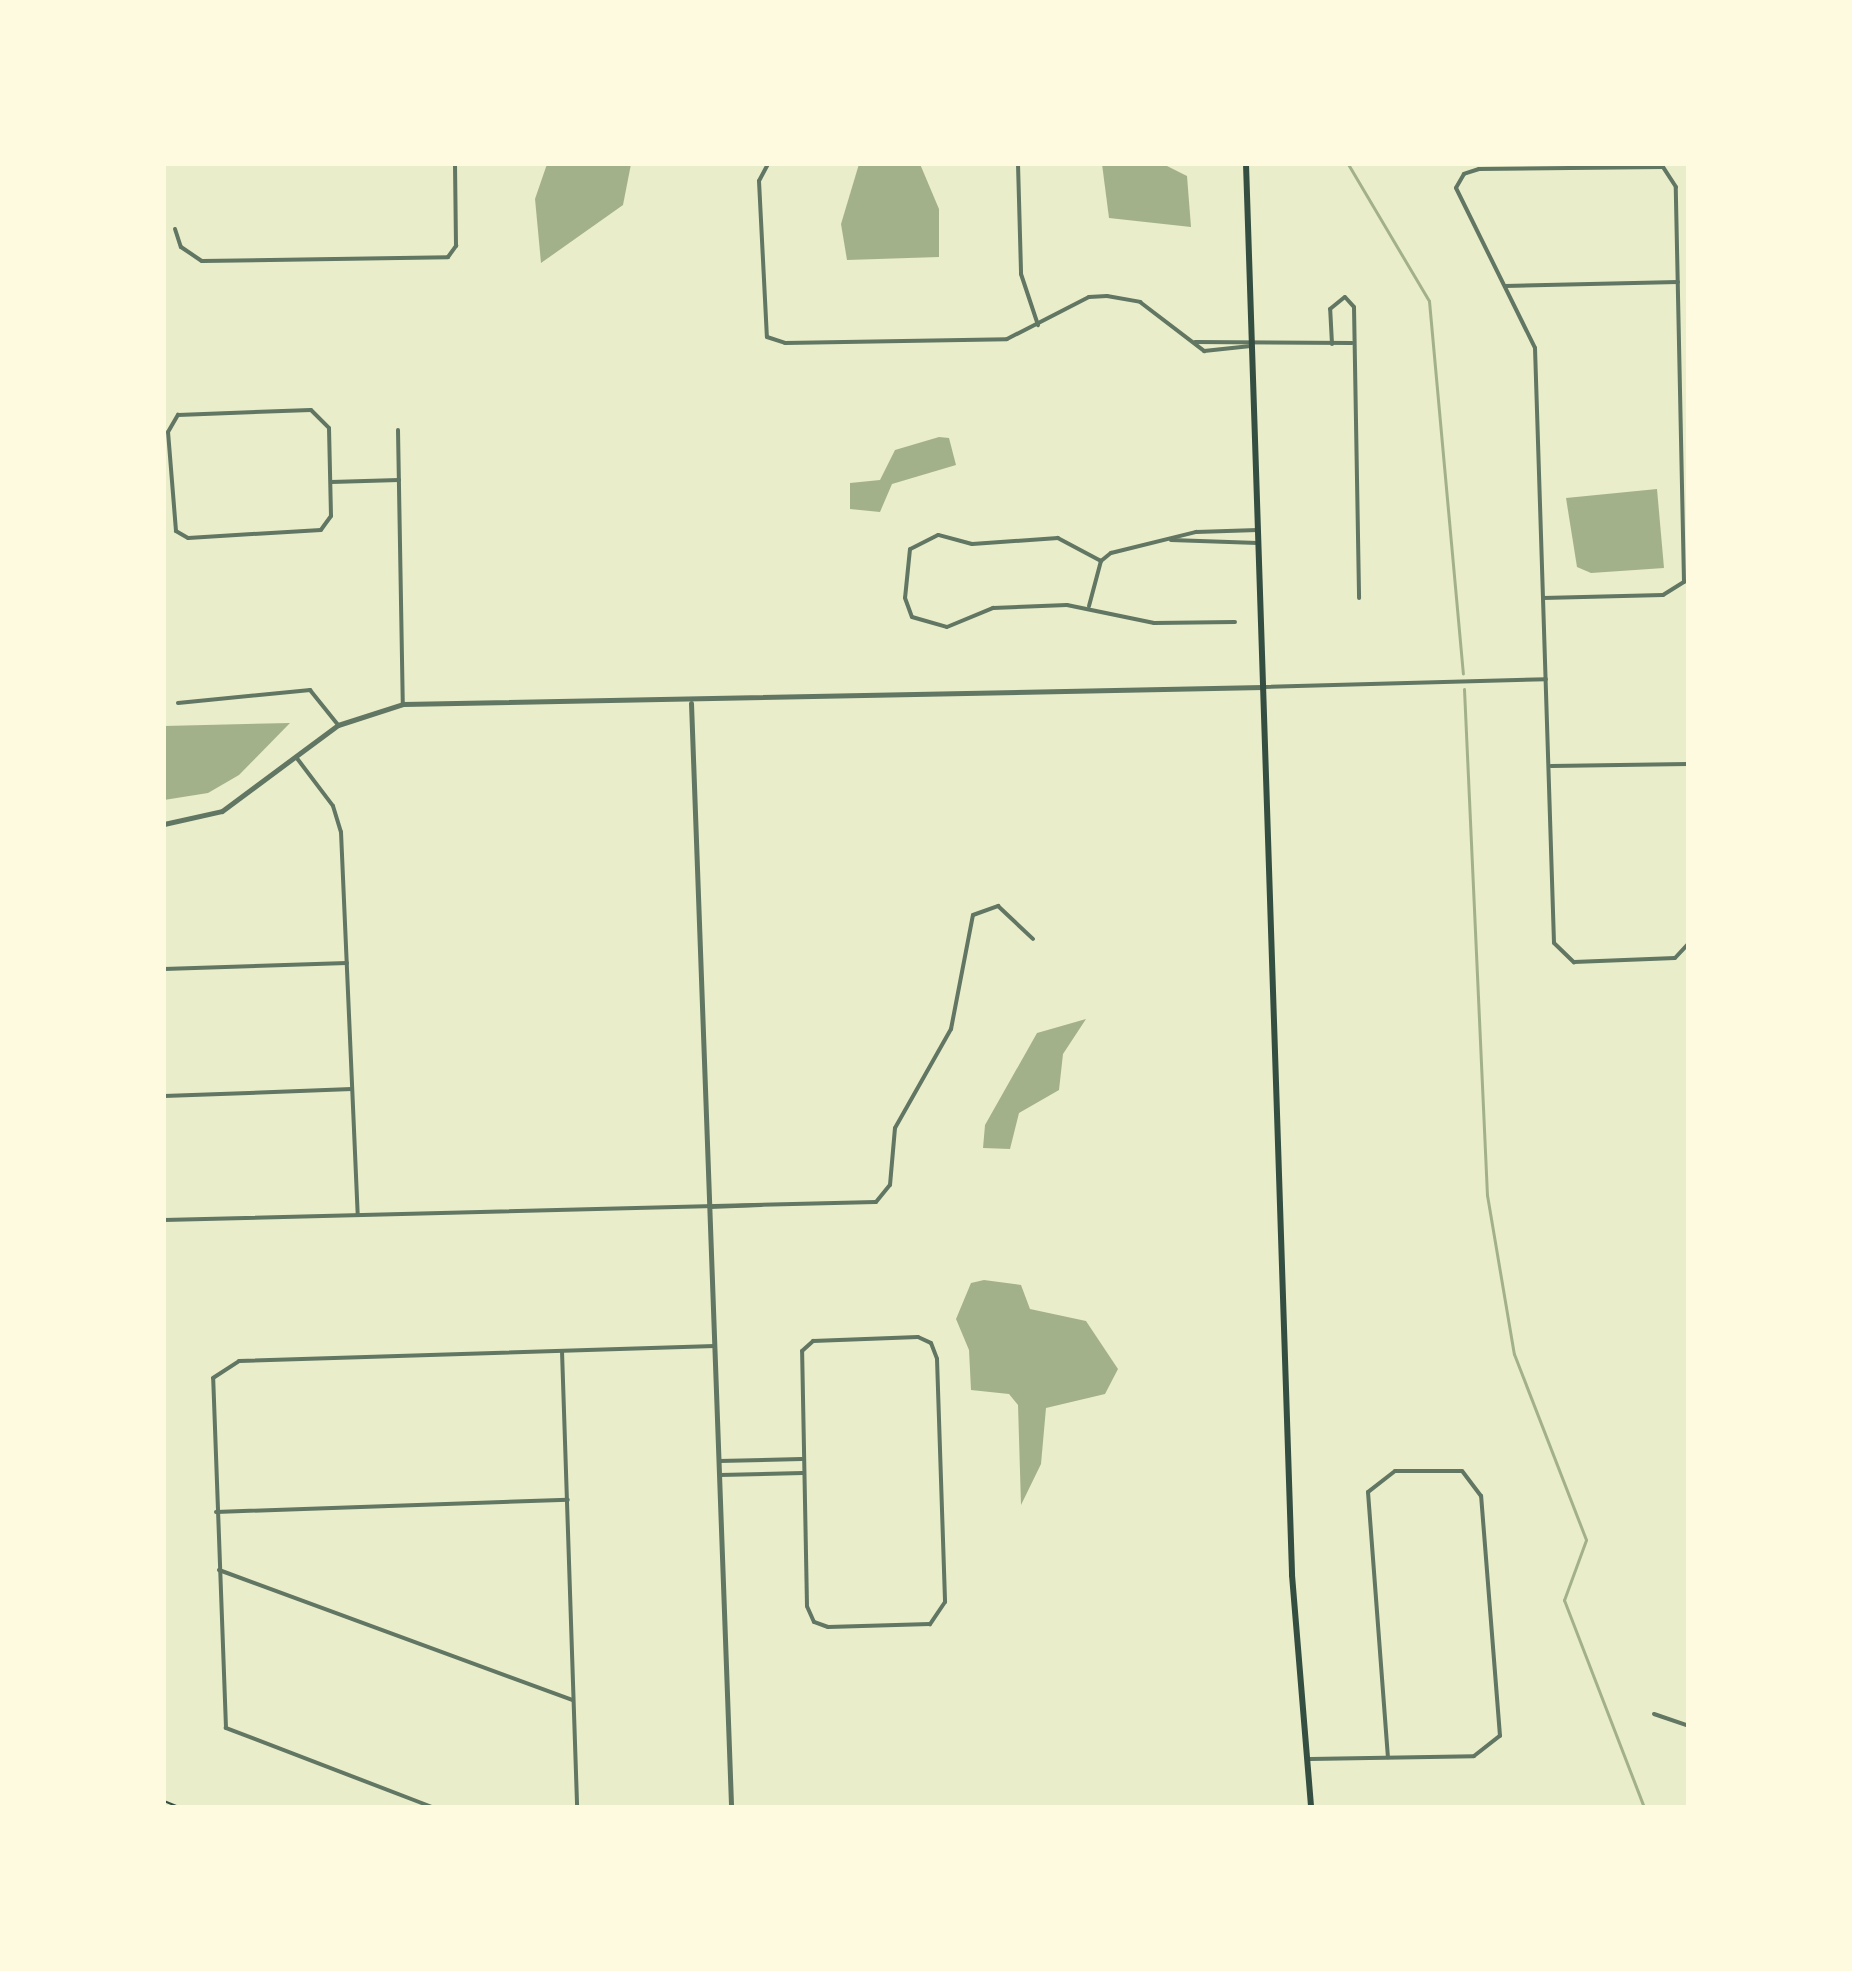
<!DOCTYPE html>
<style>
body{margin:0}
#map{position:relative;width:1852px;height:1971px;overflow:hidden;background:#e9edc9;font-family:Overpass,sans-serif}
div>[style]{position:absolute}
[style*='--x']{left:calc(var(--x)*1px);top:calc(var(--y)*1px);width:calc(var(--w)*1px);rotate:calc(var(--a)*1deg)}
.water>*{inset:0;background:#a3b18a}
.stream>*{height:3px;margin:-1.5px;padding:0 1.5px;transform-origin:1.5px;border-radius:1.5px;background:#a3b18a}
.path>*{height:2px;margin:-1px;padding:0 1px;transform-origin:1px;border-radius:1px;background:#344e41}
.minor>*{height:4px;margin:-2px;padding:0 2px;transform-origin:2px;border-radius:2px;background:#617663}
.tertiary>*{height:5px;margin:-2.5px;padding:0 2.5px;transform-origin:2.5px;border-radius:2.5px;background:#617663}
.primary>*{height:6px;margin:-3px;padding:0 3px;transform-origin:3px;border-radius:3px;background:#344e41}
span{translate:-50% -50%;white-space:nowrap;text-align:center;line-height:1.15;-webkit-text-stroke:6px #fefae0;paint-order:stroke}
.frame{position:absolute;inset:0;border:166px solid #fefae0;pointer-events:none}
</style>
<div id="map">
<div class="water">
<i style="clip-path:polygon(547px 164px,631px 164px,623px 205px,541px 263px,535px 199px)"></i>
<i style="clip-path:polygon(859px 164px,920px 164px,939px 209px,939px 257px,847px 260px,841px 224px)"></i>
<i style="clip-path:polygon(1102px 164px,1163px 164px,1187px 176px,1191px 227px,1109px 218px)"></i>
<i style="clip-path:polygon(939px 437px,949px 438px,956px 465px,892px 484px,880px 512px,850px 509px,850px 483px,880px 480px,895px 450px)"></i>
<i style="clip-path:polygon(1657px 489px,1664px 568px,1591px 573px,1577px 567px,1566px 498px)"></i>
<i style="clip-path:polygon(290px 723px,239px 775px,208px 793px,164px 800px,164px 726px)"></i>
<i style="clip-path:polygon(1086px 1019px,1063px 1054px,1059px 1090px,1019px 1113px,1010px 1149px,983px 1148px,985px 1125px,1037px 1033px)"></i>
<i style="clip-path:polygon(984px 1280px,1021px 1285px,1030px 1309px,1086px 1321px,1118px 1369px,1105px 1394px,1046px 1408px,1041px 1464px,1021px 1505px,1018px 1405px,1009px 1394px,971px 1390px,969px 1350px,956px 1319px,971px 1283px)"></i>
</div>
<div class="stream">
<i style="--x:1348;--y:164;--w:159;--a:59.4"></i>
<i style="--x:1429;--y:301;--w:374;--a:84.8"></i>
<i style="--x:1464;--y:689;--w:507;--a:87.4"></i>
<i style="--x:1487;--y:1195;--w:161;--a:80.4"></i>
<i style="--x:1514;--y:1354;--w:199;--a:68.8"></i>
<i style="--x:1586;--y:1540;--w:64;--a:110.1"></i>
<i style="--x:1564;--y:1600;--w:222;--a:68.9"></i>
</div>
<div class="path">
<i style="--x:164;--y:1801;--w:16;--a:22"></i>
</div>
<div class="minor">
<i style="--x:768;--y:164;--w:19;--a:118"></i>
<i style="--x:759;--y:181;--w:156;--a:87.1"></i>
<i style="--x:767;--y:337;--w:19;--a:18"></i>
<i style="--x:785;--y:343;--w:222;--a:-1"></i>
<i style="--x:1007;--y:339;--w:92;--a:-27.1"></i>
<i style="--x:1089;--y:297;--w:18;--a:-3"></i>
<i style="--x:1107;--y:296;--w:34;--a:10"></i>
<i style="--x:1140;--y:302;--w:81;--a:37.4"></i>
<i style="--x:1204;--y:351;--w:47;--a:-6.1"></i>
<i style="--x:1018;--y:164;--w:110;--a:88.4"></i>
<i style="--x:1021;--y:274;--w:54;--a:71.6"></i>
<i style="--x:175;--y:229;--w:19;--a:72"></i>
<i style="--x:181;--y:247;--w:25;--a:34"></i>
<i style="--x:202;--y:261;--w:246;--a:-0.9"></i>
<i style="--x:448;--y:257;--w:14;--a:-54"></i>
<i style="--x:456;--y:246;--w:82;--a:-90.7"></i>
<i style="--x:1505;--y:286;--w:173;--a:-1.3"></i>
<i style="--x:1195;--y:342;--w:157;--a:0.4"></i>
<i style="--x:1332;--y:344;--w:35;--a:-93"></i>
<i style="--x:1330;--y:309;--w:19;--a:-39"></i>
<i style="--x:1345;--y:297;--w:13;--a:48"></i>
<i style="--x:1354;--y:307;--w:291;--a:89"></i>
<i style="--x:311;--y:410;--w:25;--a:45"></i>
<i style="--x:329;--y:428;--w:88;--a:88.7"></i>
<i style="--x:331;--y:516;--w:17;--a:126"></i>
<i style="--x:321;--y:530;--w:133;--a:176.6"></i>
<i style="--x:188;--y:538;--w:14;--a:-150"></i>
<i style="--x:176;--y:531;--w:99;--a:-94.6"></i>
<i style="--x:168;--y:432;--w:20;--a:-60"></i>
<i style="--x:178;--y:415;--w:133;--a:-2.2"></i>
<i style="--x:398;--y:430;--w:274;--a:89"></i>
<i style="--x:331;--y:482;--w:68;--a:-1.7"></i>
<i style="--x:1171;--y:540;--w:87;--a:2"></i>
<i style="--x:1101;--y:561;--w:49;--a:-151.9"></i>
<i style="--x:1058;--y:538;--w:86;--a:176"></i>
<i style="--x:972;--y:544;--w:35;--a:-165"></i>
<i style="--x:938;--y:535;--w:31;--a:153"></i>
<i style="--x:910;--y:549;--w:49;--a:95.8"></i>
<i style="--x:905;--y:598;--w:20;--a:70"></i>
<i style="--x:912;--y:617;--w:36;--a:16"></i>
<i style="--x:947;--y:627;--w:50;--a:-22.4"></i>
<i style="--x:993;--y:608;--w:74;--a:-2.3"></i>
<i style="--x:1067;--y:605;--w:89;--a:11.7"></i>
<i style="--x:1154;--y:623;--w:81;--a:-0.7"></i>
<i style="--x:1543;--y:598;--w:120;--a:-1.4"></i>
<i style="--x:1663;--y:595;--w:25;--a:-32"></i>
<i style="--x:1684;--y:582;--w:395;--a:-91.2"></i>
<i style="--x:1676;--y:187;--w:24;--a:-123"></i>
<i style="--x:1663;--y:167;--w:184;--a:179.4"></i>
<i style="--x:1479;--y:169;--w:16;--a:162"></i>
<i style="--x:1464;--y:174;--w:16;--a:120"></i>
<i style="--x:1456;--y:188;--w:178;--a:63.7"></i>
<i style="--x:1535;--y:348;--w:595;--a:88.17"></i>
<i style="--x:1554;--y:943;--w:28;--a:44"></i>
<i style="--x:1574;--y:962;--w:101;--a:-2.3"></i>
<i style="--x:1675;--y:958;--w:19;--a:-47"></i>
<i style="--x:1089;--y:606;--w:47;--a:-75.1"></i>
<i style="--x:1101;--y:561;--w:13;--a:-39"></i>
<i style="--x:1111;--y:553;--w:88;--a:-13.9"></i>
<i style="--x:1196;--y:532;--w:62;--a:-1.8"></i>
<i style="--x:1264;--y:687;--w:282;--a:-1.6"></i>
<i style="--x:178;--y:703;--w:133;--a:-5.6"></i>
<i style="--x:310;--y:690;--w:45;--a:51.3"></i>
<i style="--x:296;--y:757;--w:61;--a:52.9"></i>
<i style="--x:333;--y:806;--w:27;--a:73"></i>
<i style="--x:341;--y:832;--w:383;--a:87.5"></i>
<i style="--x:1551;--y:766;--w:137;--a:-0.8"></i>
<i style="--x:164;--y:969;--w:183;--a:-1.9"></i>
<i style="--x:164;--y:1096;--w:188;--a:-2.1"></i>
<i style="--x:710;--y:1207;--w:51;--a:-2.2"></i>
<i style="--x:164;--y:1220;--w:712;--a:-1.45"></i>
<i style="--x:876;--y:1202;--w:22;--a:-51"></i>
<i style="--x:890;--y:1185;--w:57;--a:-85"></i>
<i style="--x:895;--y:1128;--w:114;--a:-60.5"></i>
<i style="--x:951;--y:1029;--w:116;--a:-79.1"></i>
<i style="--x:973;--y:915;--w:27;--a:-20"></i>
<i style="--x:998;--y:906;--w:48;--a:43.3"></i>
<i style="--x:918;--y:1337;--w:14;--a:25"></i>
<i style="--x:931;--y:1343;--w:17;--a:69"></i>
<i style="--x:937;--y:1359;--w:243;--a:88.1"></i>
<i style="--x:945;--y:1602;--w:27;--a:124"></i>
<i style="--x:930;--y:1624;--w:102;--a:178.3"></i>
<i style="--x:828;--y:1627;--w:15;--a:-160"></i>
<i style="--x:814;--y:1622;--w:17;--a:-114"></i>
<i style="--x:807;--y:1606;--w:255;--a:-91.1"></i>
<i style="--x:802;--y:1351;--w:15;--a:-42"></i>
<i style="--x:813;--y:1341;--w:105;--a:-2.2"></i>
<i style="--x:562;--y:1351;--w:456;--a:88.1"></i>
<i style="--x:719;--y:1461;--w:83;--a:-1.4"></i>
<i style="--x:720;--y:1475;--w:83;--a:-1.4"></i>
<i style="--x:216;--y:1512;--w:352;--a:-2"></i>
<i style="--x:219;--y:1570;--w:377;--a:20.2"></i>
<i style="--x:1654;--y:1714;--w:36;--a:19"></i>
<i style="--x:1310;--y:1759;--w:164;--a:-1"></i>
<i style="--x:1474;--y:1756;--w:33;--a:-38"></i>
<i style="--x:1500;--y:1736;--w:241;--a:-94.5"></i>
<i style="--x:1481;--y:1496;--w:31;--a:-127"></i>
<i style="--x:1462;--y:1471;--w:67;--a:180"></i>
<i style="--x:1395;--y:1471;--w:34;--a:142"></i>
<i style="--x:1368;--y:1492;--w:266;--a:85.7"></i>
<i style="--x:432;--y:1807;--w:221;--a:-159"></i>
<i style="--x:226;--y:1728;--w:350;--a:-92.1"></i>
<i style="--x:213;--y:1378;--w:31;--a:-33"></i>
<i style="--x:239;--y:1361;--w:476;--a:-1.8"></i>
</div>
<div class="tertiary">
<i style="--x:691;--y:703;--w:1105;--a:87.92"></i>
<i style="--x:164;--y:824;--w:59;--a:-12.6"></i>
<i style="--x:222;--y:811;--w:144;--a:-36.6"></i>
<i style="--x:338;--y:725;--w:68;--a:-17.9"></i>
<i style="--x:403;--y:704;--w:860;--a:-1.13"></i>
</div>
<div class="primary">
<i style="--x:1246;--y:164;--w:1412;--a:88.13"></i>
<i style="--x:1292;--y:1575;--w:233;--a:85.3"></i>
</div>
<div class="frame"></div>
</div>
